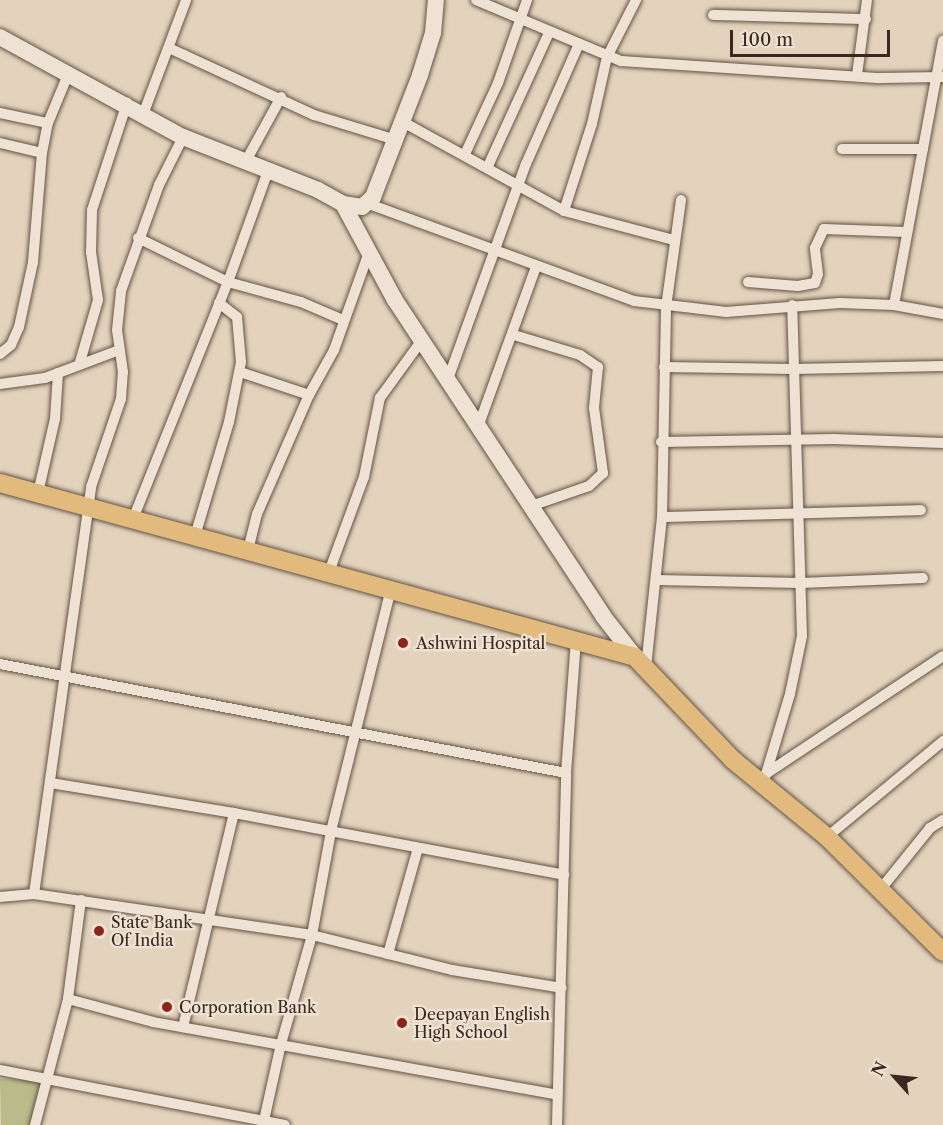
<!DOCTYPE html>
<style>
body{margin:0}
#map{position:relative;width:943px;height:1125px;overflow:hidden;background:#e3d3bc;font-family:"Libre Caslon Text",serif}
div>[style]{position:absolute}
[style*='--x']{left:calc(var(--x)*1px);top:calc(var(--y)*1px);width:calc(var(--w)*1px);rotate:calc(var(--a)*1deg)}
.green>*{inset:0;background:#bbba8b}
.roads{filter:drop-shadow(0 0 2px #635345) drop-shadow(0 0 2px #635345)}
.street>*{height:10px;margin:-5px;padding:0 5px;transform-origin:5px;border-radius:5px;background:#ede2d3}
.secondary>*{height:16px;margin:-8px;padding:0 8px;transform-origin:8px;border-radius:8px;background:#ede2d3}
.primary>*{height:18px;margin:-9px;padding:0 9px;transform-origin:9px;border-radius:9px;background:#e2ba7e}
.dots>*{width:16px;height:16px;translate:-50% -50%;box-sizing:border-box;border:3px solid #ede2d3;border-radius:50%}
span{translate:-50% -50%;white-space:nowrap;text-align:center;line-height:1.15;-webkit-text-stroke:4.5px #ede2d3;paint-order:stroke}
.poi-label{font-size:16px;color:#38281d}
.left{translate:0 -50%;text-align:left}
.north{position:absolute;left:865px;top:1047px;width:60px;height:60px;-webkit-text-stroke:4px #ede2d3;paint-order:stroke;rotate:297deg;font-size:16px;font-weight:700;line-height:24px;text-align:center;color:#38281d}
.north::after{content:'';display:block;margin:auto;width:21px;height:27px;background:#38281d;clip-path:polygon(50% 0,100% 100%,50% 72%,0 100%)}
.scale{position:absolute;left:730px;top:30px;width:160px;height:27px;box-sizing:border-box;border:3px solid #38281d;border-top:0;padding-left:8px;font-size:18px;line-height:21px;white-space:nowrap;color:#38281d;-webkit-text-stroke:4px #ede2d3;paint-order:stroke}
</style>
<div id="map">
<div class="green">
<i style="clip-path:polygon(0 1079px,42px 1081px,30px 1125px,1px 1125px)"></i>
</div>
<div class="roads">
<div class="street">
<i style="--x:476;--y:0;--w:157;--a:22.8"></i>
<i style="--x:621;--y:61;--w:260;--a:3.8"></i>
<i style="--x:880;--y:78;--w:63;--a:-0.9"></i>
<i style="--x:713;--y:15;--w:153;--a:1.5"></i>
<i style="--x:169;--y:48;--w:160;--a:24.8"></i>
<i style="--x:314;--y:115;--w:86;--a:17"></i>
<i style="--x:857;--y:75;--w:76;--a:-82.4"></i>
<i style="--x:144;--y:112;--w:120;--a:-69.4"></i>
<i style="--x:0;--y:113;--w:49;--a:11.8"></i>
<i style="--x:403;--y:122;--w:184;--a:28.9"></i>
<i style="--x:564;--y:211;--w:114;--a:14.8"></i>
<i style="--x:0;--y:143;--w:43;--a:13.4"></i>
<i style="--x:842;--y:149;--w:81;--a:0"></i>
<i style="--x:465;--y:154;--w:78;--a:-65.1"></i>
<i style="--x:498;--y:83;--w:88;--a:-70.7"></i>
<i style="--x:246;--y:161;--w:73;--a:-61.3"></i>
<i style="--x:488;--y:166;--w:146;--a:-65.4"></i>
<i style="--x:369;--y:204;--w:282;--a:20.1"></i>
<i style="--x:634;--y:301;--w:93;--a:6.8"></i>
<i style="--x:726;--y:312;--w:114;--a:-4.5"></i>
<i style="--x:840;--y:303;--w:54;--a:2.1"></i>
<i style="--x:894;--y:305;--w:50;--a:10.4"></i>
<i style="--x:564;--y:211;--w:91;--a:-72.2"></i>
<i style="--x:592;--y:124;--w:69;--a:-77.4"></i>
<i style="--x:607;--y:57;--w:64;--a:-63"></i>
<i style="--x:138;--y:238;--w:100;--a:26.1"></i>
<i style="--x:228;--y:282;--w:76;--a:15.3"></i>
<i style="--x:301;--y:302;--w:46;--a:23.2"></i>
<i style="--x:748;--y:282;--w:50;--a:4.6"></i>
<i style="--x:798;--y:286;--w:17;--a:-10"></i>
<i style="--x:815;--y:283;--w:9;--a:-72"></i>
<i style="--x:818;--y:274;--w:26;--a:-97"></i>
<i style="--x:815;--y:248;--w:21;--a:-65"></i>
<i style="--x:824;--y:229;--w:82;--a:2.1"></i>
<i style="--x:894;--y:305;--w:269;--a:-79.5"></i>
<i style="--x:514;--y:335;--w:69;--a:16.9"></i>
<i style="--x:580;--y:355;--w:22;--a:34"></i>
<i style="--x:598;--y:367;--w:41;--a:95.6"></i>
<i style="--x:594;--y:408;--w:66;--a:82.1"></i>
<i style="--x:603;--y:473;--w:19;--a:137"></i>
<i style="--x:589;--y:486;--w:61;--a:161"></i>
<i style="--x:0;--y:354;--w:14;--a:-39"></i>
<i style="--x:11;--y:345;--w:20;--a:-66"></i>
<i style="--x:19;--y:327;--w:66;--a:-77.8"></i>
<i style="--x:33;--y:262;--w:109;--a:-85.3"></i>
<i style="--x:42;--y:153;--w:31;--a:-79"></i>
<i style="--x:48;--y:123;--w:55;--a:-67.6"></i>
<i style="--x:80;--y:362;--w:65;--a:-73.8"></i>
<i style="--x:98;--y:300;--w:49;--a:-98.3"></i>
<i style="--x:91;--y:252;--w:42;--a:-88.6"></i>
<i style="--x:92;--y:210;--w:113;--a:-71.9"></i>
<i style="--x:664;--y:367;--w:130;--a:0.9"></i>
<i style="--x:794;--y:369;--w:149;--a:-1.2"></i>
<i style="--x:240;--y:372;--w:73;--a:18.4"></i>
<i style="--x:448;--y:379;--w:229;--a:-70.1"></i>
<i style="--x:526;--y:164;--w:131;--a:-66.2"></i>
<i style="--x:0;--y:384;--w:45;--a:-7.6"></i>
<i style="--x:45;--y:378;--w:79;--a:-20.7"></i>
<i style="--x:478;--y:427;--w:170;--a:-70.1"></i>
<i style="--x:661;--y:442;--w:173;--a:-1"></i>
<i style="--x:834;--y:439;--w:109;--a:2.1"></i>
<i style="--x:38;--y:493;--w:76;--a:-77.1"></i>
<i style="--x:55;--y:419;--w:46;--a:-86.3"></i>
<i style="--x:662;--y:517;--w:259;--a:-1.5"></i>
<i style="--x:133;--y:519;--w:255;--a:-68.2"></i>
<i style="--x:228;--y:282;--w:118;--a:-70.2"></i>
<i style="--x:195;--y:536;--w:119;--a:-73.4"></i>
<i style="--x:229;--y:422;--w:61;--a:-78.7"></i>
<i style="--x:241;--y:362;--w:45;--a:-95.1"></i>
<i style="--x:237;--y:317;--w:23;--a:-142"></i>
<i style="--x:248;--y:550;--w:37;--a:-76"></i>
<i style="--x:257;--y:514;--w:130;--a:-66.4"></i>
<i style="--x:309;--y:395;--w:51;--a:-60.9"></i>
<i style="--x:334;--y:350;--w:104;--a:-70.3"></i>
<i style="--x:329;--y:572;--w:101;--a:-69.8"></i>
<i style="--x:364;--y:477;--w:81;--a:-78.6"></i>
<i style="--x:380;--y:398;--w:72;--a:-54.1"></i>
<i style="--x:657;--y:580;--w:144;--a:1.2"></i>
<i style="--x:801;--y:583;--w:122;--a:-2.3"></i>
<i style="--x:0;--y:664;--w:576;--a:10.9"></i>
<i style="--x:646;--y:667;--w:151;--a:-83.9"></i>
<i style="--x:662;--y:517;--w:210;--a:-88.9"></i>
<i style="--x:666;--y:307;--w:108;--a:-82"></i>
<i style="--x:767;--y:773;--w:211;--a:-33.6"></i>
<i style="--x:51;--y:783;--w:185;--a:9.3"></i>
<i style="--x:234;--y:813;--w:336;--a:10.6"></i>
<i style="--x:763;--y:784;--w:94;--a:-73.3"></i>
<i style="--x:790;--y:694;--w:59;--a:-78.3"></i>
<i style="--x:802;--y:636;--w:331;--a:-91.7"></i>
<i style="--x:827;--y:837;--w:151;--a:-39.6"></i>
<i style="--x:880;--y:890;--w:80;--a:-51.1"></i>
<i style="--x:930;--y:828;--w:15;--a:-32"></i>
<i style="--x:34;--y:894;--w:411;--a:-82"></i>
<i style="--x:91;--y:487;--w:93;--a:-71.2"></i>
<i style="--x:121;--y:399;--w:27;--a:-86"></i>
<i style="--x:123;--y:372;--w:42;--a:-98.1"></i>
<i style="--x:117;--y:330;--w:39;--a:-84"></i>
<i style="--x:121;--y:291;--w:113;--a:-70.3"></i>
<i style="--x:159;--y:185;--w:54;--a:-63.4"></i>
<i style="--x:0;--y:897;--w:34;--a:-5"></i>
<i style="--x:34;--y:894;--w:281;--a:8.4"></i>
<i style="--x:312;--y:935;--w:144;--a:14"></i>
<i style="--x:452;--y:970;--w:111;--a:9.3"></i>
<i style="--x:81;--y:900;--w:100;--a:97.5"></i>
<i style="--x:68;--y:999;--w:88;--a:15.1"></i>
<i style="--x:153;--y:1022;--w:411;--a:10.2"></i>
<i style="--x:388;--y:954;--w:110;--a:-74.2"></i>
<i style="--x:183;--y:1027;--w:220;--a:-76.6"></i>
<i style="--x:0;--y:1070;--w:290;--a:10.9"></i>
<i style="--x:35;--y:1125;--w:130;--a:-75.3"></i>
<i style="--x:263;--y:1125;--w:83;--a:-77.5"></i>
<i style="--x:281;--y:1044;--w:113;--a:-74.1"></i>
<i style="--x:312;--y:935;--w:106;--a:-79.6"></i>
<i style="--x:331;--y:831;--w:249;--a:-76.1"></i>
<i style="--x:557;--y:1125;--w:352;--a:-88.5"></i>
<i style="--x:566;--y:773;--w:134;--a:-85.7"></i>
</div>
<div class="secondary">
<i style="--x:0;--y:37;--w:209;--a:28.7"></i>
<i style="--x:183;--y:137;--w:145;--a:21.4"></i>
<i style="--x:318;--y:190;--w:29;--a:29"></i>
<i style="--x:343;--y:204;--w:109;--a:61.6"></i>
<i style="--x:395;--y:300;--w:378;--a:56.6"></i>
<i style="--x:603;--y:616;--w:52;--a:52"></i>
<i style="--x:343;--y:204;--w:19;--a:9"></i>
<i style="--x:362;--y:207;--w:15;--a:-42"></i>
<i style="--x:373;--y:197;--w:131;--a:-68.9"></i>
<i style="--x:420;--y:75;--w:44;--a:-72.8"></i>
<i style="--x:433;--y:33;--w:33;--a:-85"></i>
</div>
<div class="primary">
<i style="--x:0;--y:483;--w:658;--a:15.32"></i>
<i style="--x:635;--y:657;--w:142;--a:46.4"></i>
<i style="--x:733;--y:760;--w:122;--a:39.3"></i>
<i style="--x:827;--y:837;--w:163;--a:44.8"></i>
</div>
</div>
<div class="dots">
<i style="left:403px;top:643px;background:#8f2418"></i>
<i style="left:99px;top:931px;background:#8f2418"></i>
<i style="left:167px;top:1007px;background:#8f2418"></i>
<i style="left:402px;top:1023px;background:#8f2418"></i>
</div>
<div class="poi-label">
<span class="left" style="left:416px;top:643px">Ashwini Hospital</span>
<span class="left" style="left:111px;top:931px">State Bank<br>Of India</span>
<span class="left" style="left:179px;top:1007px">Corporation Bank</span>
<span class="left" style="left:414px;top:1023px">Deepayan English<br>High School</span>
</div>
<div class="north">N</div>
<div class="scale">100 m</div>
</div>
